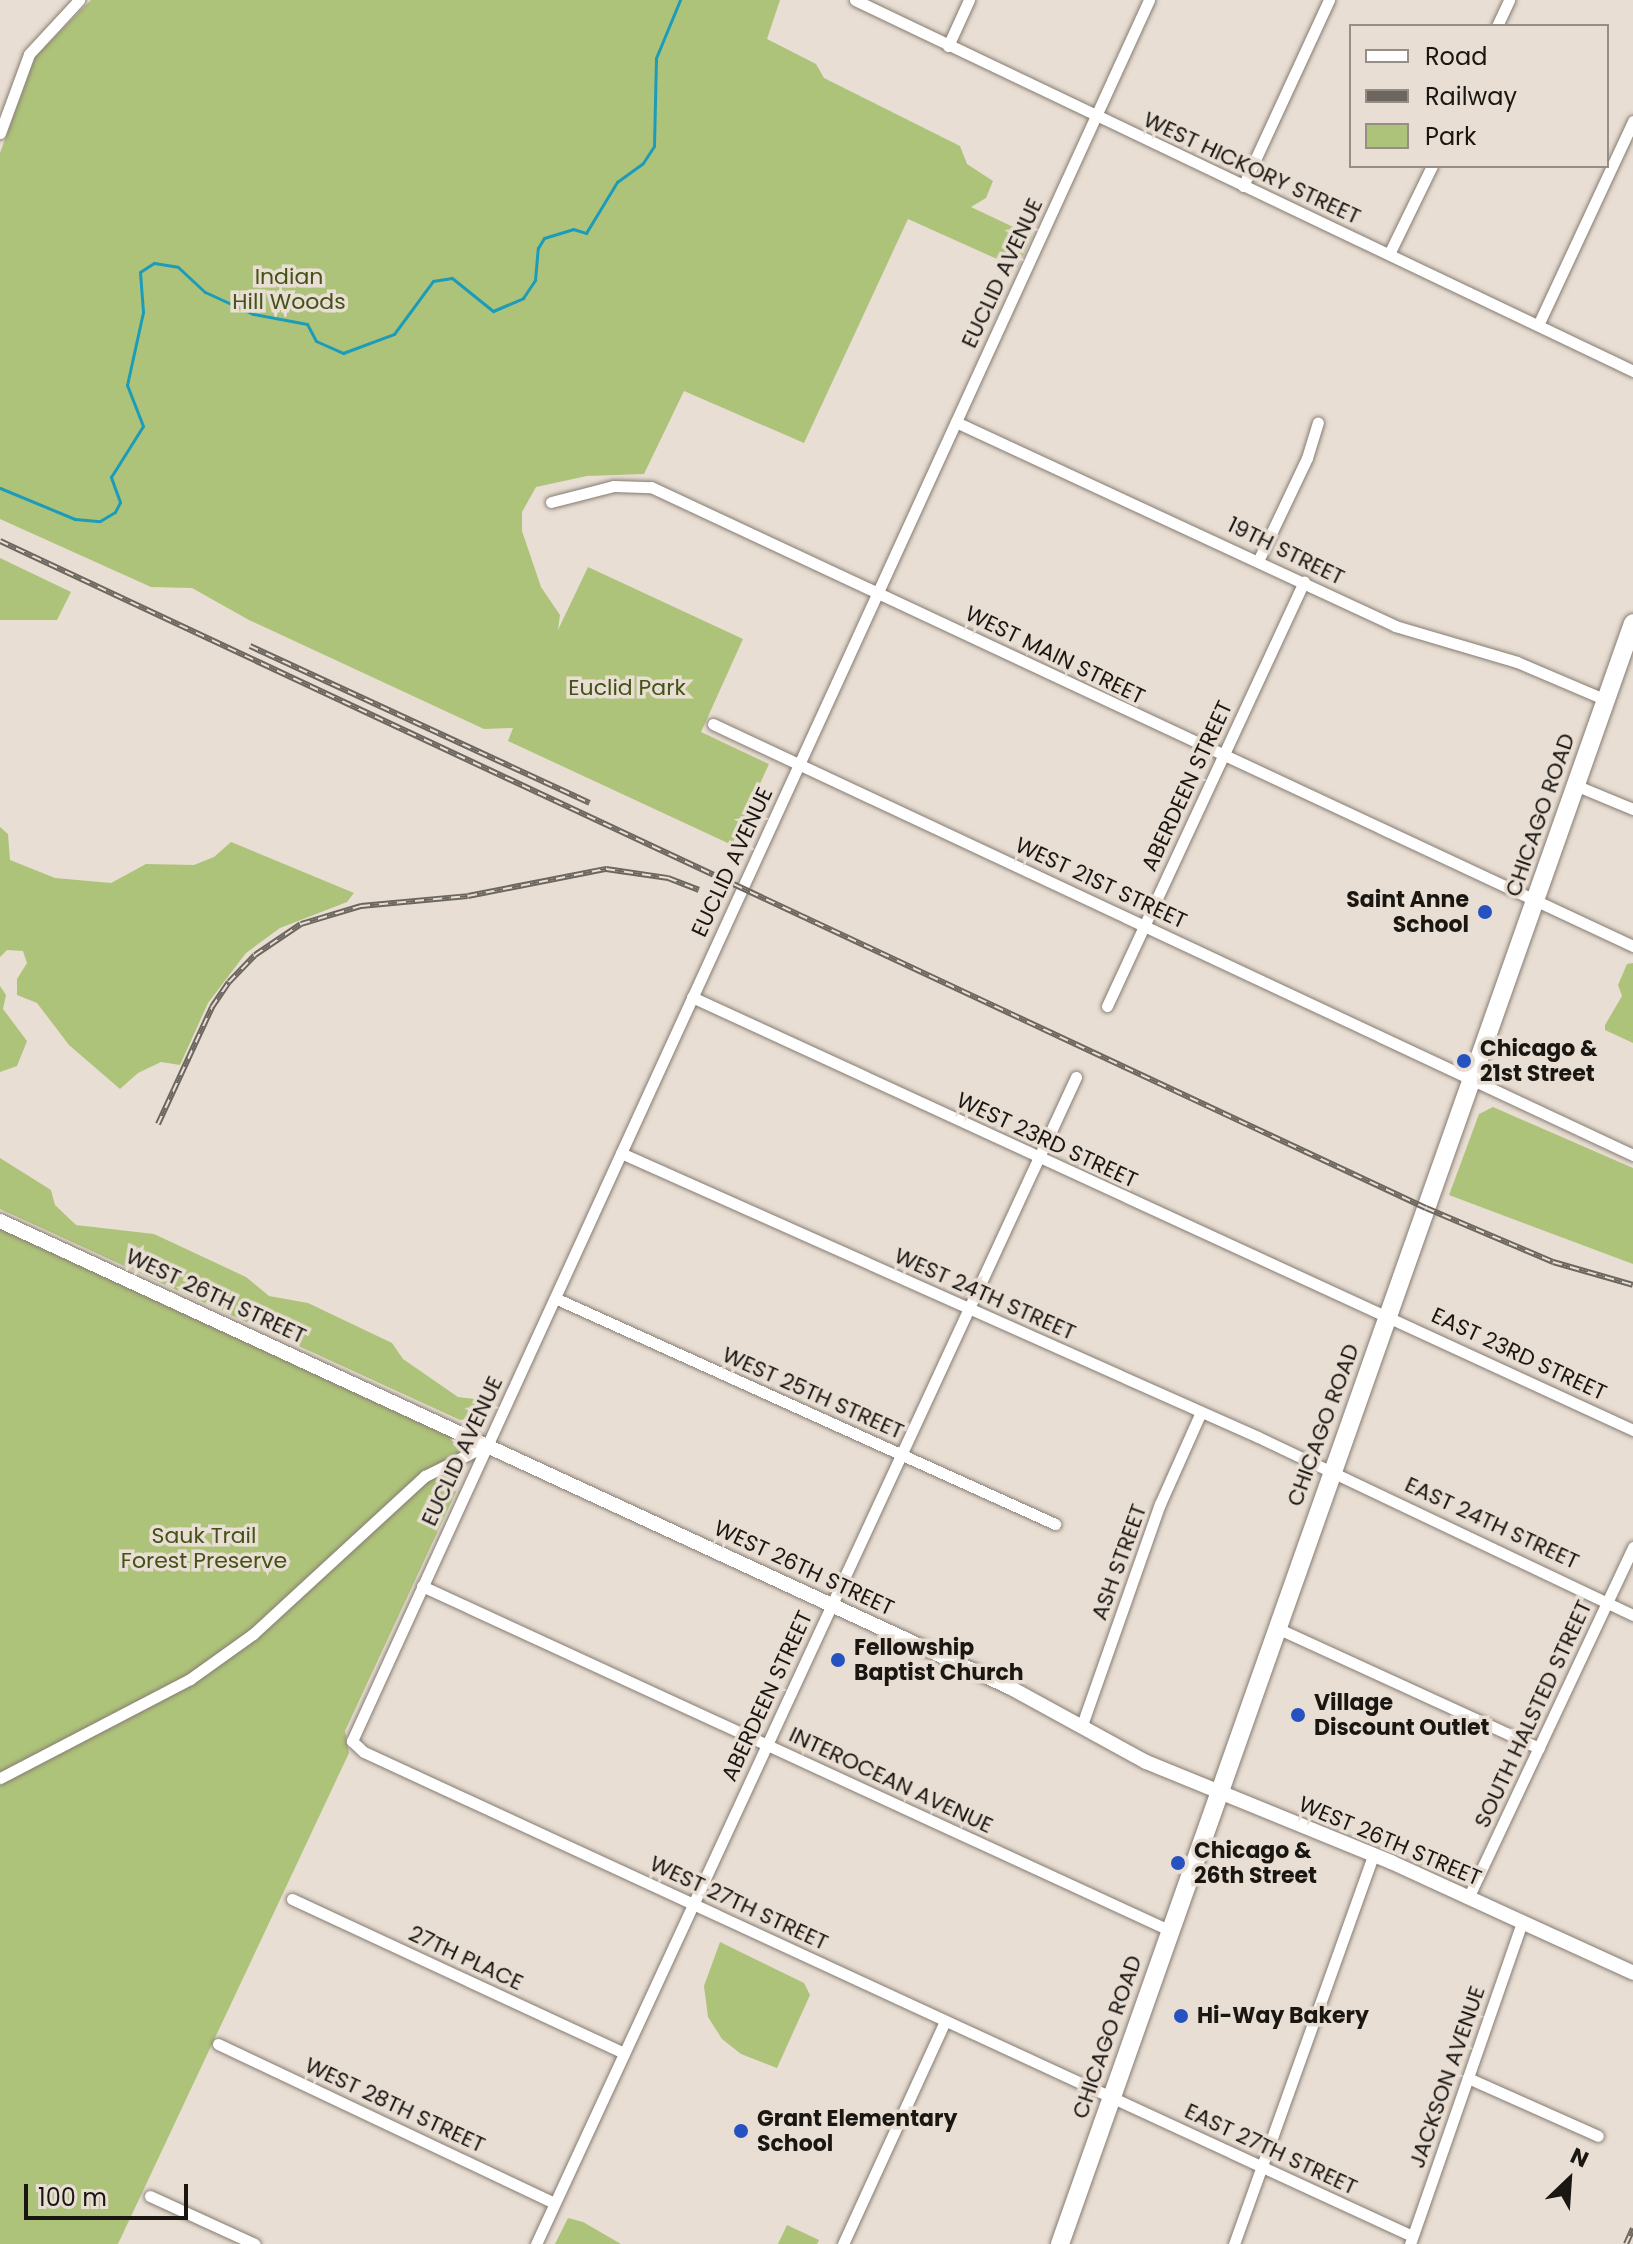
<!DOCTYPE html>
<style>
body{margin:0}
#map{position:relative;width:1633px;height:2244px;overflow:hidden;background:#e8ded3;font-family:Poppins,sans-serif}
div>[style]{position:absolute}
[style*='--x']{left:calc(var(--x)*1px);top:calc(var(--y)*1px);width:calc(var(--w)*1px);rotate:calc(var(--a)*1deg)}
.green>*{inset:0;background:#aec37a}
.stream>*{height:3px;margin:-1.5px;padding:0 1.5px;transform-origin:1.5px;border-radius:1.5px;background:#1c9cb8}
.roads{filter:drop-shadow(0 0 2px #867c72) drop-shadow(0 0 2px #867c72)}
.minor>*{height:11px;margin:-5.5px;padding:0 5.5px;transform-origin:5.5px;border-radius:5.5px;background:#fff}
.tertiary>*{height:14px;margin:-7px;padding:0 7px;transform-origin:7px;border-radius:7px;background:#fff}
.primary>*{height:18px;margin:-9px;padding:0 9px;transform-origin:9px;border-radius:9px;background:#fff}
.rail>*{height:6px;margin-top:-3px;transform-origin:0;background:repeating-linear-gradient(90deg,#e8ded3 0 9px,#6c665f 0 18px);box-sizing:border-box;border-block:2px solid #6c665f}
.dots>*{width:22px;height:22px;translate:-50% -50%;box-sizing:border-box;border:4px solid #e8ded3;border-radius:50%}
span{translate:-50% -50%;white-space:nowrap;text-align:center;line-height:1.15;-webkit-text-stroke:7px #e8ded3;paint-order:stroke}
.street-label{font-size:22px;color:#1a1612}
.park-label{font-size:22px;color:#445217}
.poi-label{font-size:22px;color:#1a1612;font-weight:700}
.right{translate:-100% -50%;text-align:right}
.left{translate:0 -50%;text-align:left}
.legend{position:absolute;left:1349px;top:24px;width:260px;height:144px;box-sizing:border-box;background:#e8ded3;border:2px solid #968e86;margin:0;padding:10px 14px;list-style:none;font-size:24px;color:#1a1612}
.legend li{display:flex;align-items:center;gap:16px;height:40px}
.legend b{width:40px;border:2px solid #968e86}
.north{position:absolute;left:1529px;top:2140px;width:80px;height:80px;-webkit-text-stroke:6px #e8ded3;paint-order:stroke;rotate:25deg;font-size:22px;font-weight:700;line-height:32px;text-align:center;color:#1a1612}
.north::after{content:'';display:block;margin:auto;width:28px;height:36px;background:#1a1612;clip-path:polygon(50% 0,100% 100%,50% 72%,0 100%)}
.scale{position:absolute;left:24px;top:2184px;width:164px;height:36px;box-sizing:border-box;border:4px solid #1a1612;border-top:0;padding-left:10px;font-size:24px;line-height:28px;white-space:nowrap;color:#1a1612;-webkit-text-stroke:6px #e8ded3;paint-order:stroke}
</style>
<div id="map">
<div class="green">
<i style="clip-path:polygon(91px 0,780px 0,767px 39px,816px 64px,824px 78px,960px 146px,967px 164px,993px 181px,986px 198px,971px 207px,1032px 236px,1017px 268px,908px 219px,804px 443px,684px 391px,644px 474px,587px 476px,536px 487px,522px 512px,522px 531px,541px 587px,560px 615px,558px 630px,588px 567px,743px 639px,701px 732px,769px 764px,732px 845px,508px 741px,513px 728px,484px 729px,249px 620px,192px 588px,151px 587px,0 519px,0 153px,35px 57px)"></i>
<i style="clip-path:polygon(0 558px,71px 592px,57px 620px,0 620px)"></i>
<i style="clip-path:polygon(0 827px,8px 834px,10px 860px,55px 878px,111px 883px,146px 864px,194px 865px,214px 857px,231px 842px,354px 893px,347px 902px,280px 928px,246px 953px,208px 1003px,180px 1065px,161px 1062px,138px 1073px,120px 1089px,69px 1045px,37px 1003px,17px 995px,17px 979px,27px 963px,23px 951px,7px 950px,0 957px)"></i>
<i style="clip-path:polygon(1633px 963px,1633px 1043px,1605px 1030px,1605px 1025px,1622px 996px,1618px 985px,1627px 964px)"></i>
<i style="clip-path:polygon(0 986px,6px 995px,3px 1009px,27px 1041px,17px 1066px,0 1072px)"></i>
<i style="clip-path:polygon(1493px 1107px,1633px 1168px,1633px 1264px,1449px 1195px,1479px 1114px)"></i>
<i style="clip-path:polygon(0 1158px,51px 1190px,55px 1205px,76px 1225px,154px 1234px,246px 1277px,269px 1296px,308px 1303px,392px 1343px,403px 1359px,458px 1397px,491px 1401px,485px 1416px,460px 1420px,0 1209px)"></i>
<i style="clip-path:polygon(0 1227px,462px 1442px,456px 1492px,345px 1731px,349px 1753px,118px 2244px,0 2244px)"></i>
<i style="clip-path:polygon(720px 1942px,804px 1983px,810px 1995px,777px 2068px,741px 2054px,722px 2039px,708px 2017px,704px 1986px)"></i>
<i style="clip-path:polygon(568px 2218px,583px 2222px,621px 2244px,555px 2244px)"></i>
<i style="clip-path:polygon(787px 2225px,819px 2240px,817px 2244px,778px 2244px)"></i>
</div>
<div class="stream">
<i style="--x:0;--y:488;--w:81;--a:22.5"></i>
<i style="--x:75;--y:519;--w:25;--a:5"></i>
<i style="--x:100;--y:521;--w:17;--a:-31"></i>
<i style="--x:115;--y:512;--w:11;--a:-63"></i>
<i style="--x:120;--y:502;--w:27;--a:-110"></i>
<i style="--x:111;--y:477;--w:60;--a:-57.9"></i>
<i style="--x:143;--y:426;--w:44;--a:-111.3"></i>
<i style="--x:127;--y:385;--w:75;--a:-77.6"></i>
<i style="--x:143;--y:312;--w:40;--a:-94.3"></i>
<i style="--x:140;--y:272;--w:17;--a:-33"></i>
<i style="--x:154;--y:263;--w:24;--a:9"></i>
<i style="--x:178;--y:267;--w:37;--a:43"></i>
<i style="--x:205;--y:292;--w:53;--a:24.6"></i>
<i style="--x:253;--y:314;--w:55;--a:10.5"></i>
<i style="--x:307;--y:324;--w:19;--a:62"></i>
<i style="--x:316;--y:341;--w:30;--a:24"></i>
<i style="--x:343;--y:353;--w:54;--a:-20.4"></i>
<i style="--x:394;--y:334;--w:66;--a:-53.7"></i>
<i style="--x:433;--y:281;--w:19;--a:-9"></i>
<i style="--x:452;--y:278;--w:53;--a:38.8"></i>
<i style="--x:493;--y:311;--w:33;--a:-23"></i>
<i style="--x:523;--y:298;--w:22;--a:-56"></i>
<i style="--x:535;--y:280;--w:32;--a:-85"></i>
<i style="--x:538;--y:248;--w:12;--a:-59"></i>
<i style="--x:544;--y:238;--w:30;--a:-17"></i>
<i style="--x:573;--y:229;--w:14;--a:17"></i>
<i style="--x:586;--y:233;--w:60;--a:-58.7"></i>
<i style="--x:617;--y:182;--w:32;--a:-36"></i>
<i style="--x:643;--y:163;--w:20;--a:-57"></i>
<i style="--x:654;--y:146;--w:88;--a:-88.7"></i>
<i style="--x:656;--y:58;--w:63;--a:-67.5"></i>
</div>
<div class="roads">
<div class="minor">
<i style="--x:855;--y:0;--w:862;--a:25.49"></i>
<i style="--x:1149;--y:0;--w:1915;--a:114.6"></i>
<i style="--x:352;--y:1741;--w:16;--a:43"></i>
<i style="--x:364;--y:1752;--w:1154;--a:24.79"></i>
<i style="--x:1497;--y:26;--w:29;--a:-65"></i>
<i style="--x:948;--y:46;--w:51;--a:-65.5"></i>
<i style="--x:0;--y:133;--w:84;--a:-69.8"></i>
<i style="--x:29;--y:54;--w:74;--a:-47.2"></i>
<i style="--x:1243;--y:186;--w:205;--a:-65.2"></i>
<i style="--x:1389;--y:254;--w:98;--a:-64"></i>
<i style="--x:1539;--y:323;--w:223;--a:-65"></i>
<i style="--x:956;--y:422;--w:484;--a:24.9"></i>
<i style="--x:1395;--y:626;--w:127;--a:16.4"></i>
<i style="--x:1517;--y:662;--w:97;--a:23.1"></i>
<i style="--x:551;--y:502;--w:65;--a:-14.3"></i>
<i style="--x:614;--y:486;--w:37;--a:2"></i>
<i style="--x:651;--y:487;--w:1084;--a:25.05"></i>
<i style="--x:1259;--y:559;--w:112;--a:-64.6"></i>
<i style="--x:1307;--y:458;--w:37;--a:-73"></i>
<i style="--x:713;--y:724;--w:1016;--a:25.1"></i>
<i style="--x:1575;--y:785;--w:63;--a:22.5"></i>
<i style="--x:692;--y:997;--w:1036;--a:24.71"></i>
<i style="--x:1107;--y:1006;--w:468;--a:-65.1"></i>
<i style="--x:621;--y:1153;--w:697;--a:24.03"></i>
<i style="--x:1258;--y:1437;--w:415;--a:25.4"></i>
<i style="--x:555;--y:1298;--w:549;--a:24.32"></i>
<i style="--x:422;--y:1586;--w:822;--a:24.73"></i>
<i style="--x:1277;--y:1628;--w:288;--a:24.6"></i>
<i style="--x:1082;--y:1725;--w:234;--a:-70.6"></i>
<i style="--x:1160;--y:1504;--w:98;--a:-66"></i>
<i style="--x:0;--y:1778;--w:214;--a:-27.5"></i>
<i style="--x:190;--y:1679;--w:77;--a:-35.5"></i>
<i style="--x:253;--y:1634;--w:234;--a:-42.6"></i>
<i style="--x:425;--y:1476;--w:69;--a:-26.6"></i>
<i style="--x:1468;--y:1898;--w:388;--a:-64.8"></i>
<i style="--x:292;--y:1899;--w:366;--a:24.9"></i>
<i style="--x:218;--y:2044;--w:372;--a:25.3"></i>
<i style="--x:1468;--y:2078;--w:142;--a:24"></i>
<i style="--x:150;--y:2196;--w:115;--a:24.6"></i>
<i style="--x:536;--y:2244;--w:1286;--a:-65.17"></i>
<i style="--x:843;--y:2244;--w:245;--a:-65.4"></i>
<i style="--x:1234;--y:2244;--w:413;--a:-70.3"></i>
<i style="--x:1410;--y:2244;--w:341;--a:-70.8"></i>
</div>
<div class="tertiary">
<i style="--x:0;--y:1221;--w:1114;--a:24.79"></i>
<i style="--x:1011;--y:1688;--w:154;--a:28.7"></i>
<i style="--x:1146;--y:1762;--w:265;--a:22.2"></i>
<i style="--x:1391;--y:1862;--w:266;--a:24.6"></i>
</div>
<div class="primary">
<i style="--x:1060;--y:2244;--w:1719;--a:-70.53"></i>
</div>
</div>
<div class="rail">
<i style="--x:0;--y:541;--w:1574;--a:25.07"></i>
<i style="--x:1426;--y:1208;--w:138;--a:23"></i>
<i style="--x:1553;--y:1262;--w:83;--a:16"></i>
<i style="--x:250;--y:646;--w:374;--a:24.8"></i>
<i style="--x:158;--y:1124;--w:129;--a:-65.2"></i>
<i style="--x:212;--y:1007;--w:30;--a:-56"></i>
<i style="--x:229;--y:982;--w:37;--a:-46"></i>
<i style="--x:255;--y:955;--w:55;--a:-34"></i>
<i style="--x:301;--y:924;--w:63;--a:-16.7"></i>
<i style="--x:361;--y:906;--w:107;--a:-5.3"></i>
<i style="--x:468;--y:896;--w:141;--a:-11.1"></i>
<i style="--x:606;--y:869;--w:63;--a:8.3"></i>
<i style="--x:668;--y:878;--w:33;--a:21"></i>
<i style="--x:1626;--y:2244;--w:17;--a:-66"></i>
</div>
<div class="dots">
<i style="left:1485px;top:912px;background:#2652c1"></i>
<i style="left:1464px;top:1061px;background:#2652c1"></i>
<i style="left:838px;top:1660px;background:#2652c1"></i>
<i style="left:1298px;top:1715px;background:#2652c1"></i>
<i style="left:1178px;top:1863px;background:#2652c1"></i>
<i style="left:1181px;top:2016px;background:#2652c1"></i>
<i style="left:741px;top:2131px;background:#2652c1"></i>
</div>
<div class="street-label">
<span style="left:1252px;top:168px;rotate:25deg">WEST HICKORY STREET</span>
<span style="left:1002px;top:273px;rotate:-65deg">EUCLID AVENUE</span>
<span style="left:1286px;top:551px;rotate:26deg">19TH STREET</span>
<span style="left:1055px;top:655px;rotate:26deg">WEST MAIN STREET</span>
<span style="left:1187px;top:786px;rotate:-65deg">ABERDEEN STREET</span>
<span style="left:1540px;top:815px;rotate:-71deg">CHICAGO ROAD</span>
<span style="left:732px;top:862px;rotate:-65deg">EUCLID AVENUE</span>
<span style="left:1101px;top:883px;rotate:25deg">WEST 21ST STREET</span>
<span style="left:1047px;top:1140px;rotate:25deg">WEST 23RD STREET</span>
<span style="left:985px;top:1294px;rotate:24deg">WEST 24TH STREET</span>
<span style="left:216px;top:1296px;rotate:25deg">WEST 26TH STREET</span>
<span style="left:1519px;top:1354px;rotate:25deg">EAST 23RD STREET</span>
<span style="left:813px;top:1393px;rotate:24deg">WEST 25TH STREET</span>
<span style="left:1323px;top:1425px;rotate:-70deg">CHICAGO ROAD</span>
<span style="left:462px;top:1451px;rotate:-65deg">EUCLID AVENUE</span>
<span style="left:1492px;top:1523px;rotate:25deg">EAST 24TH STREET</span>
<span style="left:1119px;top:1562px;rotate:-70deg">ASH STREET</span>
<span style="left:804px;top:1568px;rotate:25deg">WEST 26TH STREET</span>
<span style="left:767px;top:1696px;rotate:-65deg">ABERDEEN STREET</span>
<span style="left:1533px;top:1714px;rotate:-65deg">SOUTH HALSTED STREET</span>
<span style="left:891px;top:1780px;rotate:25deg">INTEROCEAN AVENUE</span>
<span style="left:1390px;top:1841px;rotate:23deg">WEST 26TH STREET</span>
<span style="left:739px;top:1903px;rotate:25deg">WEST 27TH STREET</span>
<span style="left:466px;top:1958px;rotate:25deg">27TH PLACE</span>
<span style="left:1107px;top:2037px;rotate:-71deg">CHICAGO ROAD</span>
<span style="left:1447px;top:2077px;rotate:-71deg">JACKSON AVENUE</span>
<span style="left:395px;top:2105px;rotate:25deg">WEST 28TH STREET</span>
<span style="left:1271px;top:2149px;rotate:25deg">EAST 27TH STREET</span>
</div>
<div class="park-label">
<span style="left:289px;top:289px">Indian<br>Hill Woods</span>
<span style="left:627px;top:688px">Euclid Park</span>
<span style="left:204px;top:1548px">Sauk Trail<br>Forest Preserve</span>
</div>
<div class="poi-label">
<span class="right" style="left:1469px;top:912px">Saint Anne<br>School</span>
<span class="left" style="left:1480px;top:1061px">Chicago &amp;<br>21st Street</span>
<span class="left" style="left:854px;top:1660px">Fellowship<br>Baptist Church</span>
<span class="left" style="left:1314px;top:1715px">Village<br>Discount Outlet</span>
<span class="left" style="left:1194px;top:1863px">Chicago &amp;<br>26th Street</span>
<span class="left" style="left:1197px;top:2016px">Hi-Way Bakery</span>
<span class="left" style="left:757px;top:2131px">Grant Elementary<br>School</span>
</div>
<ul class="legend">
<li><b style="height:10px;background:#fff"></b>Road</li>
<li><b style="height:10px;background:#6c665f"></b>Railway</li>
<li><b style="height:22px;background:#aec37a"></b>Park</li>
</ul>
<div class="north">N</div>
<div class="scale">100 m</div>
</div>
